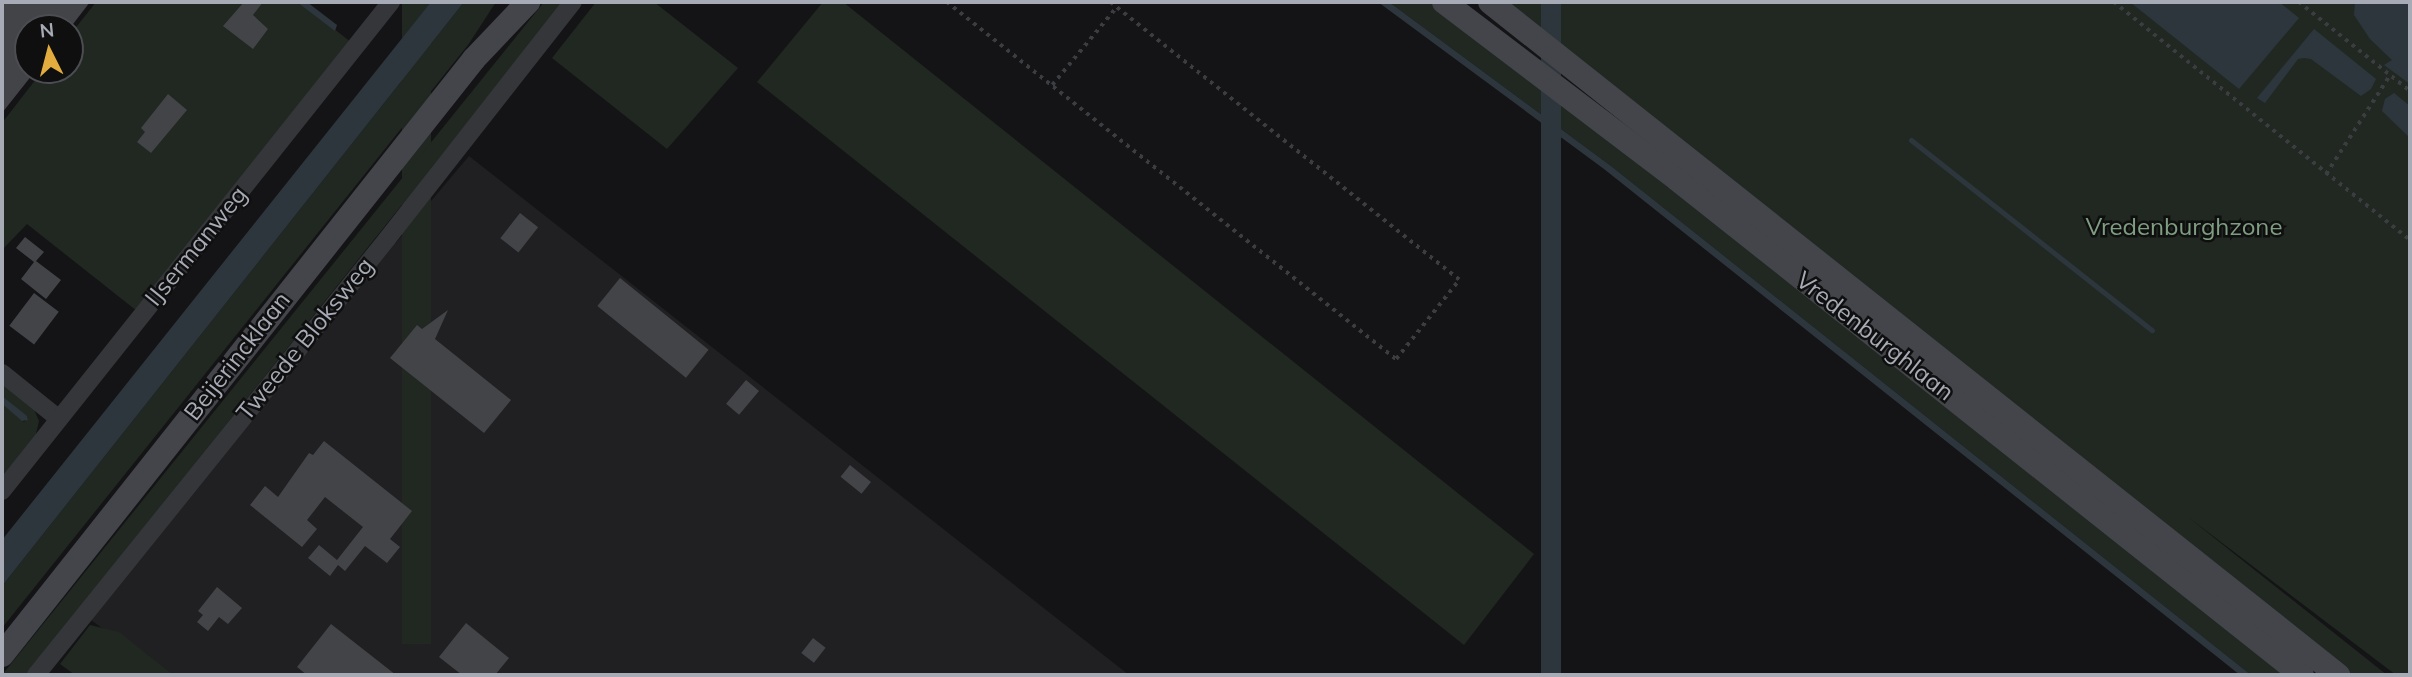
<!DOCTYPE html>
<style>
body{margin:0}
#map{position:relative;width:2412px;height:677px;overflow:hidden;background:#141416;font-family:Mulish,sans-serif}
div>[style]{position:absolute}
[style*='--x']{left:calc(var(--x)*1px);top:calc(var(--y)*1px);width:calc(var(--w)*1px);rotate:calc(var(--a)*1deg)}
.built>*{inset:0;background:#202022}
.green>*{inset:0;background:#202821;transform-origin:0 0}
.water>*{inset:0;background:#2e363d;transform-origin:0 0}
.stream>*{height:5px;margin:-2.5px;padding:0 2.5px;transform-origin:2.5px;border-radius:2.5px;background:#2e363d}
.building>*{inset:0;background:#434448;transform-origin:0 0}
.path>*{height:3.5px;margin-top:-1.75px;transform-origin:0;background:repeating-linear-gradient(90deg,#3b3d41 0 3.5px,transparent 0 8.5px)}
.street>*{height:18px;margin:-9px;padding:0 9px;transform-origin:9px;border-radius:9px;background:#35363a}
.secondary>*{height:24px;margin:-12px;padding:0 12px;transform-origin:12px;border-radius:12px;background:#43454a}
span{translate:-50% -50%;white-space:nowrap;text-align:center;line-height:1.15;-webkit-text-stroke:5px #0f0f10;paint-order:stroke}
.park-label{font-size:24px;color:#7f9e81}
.street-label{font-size:24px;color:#a7abb5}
.frame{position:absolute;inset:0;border:4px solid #a7abb5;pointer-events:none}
.north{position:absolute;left:14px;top:14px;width:70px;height:70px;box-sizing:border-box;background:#0f0f10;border:2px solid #4c4d52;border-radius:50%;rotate:354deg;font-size:19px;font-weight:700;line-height:28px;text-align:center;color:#a7abb5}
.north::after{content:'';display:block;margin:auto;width:24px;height:32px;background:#e3ac3e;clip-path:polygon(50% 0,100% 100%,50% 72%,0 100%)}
</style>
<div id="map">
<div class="built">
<i style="clip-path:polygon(469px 156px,1129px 675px,165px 675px,83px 614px)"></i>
</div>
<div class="green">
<i style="clip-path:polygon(96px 2px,300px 2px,352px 43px,137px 311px,27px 224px,2px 250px,2px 123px,43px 70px,70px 70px,70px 35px)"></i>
<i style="left:402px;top:2px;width:29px;height:642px"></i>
<i style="clip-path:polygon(464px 2px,496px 2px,468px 45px,2px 628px,2px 586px)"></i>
<i style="clip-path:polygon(544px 2px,564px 2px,26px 675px,2px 675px)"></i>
<i style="clip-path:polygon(596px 2px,654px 2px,738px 68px,667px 149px,552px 58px)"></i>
<i style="clip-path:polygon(823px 2px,843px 2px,1534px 554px,1464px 645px,757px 82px)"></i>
<i style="clip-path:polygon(1389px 2px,1434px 2px,2294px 675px,2251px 675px,1611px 166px)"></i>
<i style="clip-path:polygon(1498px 2px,2410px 2px,2410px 675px,2396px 675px,2188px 517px,2387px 675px,2345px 675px)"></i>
<i style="clip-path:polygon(2px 382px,33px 407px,39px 421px,35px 438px,2px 480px,2px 404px,24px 422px,28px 418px,2px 396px)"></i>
<i style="clip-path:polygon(90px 625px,119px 632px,173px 675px,75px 675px,60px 664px)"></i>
</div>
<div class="water">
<i style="clip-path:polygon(297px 2px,307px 2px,337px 25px,335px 31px)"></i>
<i style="clip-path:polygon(431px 2px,464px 2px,2px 586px,2px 540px)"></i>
<i style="clip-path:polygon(1378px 2px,1389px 2px,1611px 166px,2251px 675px,2240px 675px,1604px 169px)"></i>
<i style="left:1541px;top:2px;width:20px;height:1081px"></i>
<i style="clip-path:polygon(2130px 2px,2279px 2px,2299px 18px,2239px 89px)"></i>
<i style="clip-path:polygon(2355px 2px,2410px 2px,2410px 84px,2384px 65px,2392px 60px,2370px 39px,2354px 15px)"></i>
<i style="clip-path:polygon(2314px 29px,2376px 79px,2371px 89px,2361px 96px,2311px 59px,2304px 58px,2298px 59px,2265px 103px,2257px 98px)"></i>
<i style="clip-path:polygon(2394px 93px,2410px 106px,2410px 138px,2382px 111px,2385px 99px)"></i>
<i style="clip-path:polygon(2px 396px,27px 416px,28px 420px,22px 421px,2px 404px)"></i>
</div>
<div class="stream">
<i style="--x:1911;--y:140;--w:307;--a:38.3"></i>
</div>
<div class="building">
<i style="clip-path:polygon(2px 2px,90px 2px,70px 28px,28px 28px,28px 70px,36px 70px,2px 113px)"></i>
<i style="clip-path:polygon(244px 2px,263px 2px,253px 15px,268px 29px,253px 49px,223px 26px)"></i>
<i style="clip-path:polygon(168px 94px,187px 110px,151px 153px,137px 142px,145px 132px,141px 128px)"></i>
<i style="left:520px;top:213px;width:23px;height:32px;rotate:38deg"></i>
<i style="clip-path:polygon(25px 237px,44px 252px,36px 261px,61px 280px,46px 299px,21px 279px,34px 262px,16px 248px)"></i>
<i style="left:620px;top:278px;width:114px;height:36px;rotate:39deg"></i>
<i style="left:34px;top:293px;width:31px;height:41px;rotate:37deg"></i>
<i style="clip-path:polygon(448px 310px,435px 339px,511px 400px,484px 433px,390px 358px,417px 325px,422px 329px)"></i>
<i style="left:746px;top:380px;width:17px;height:31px;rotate:40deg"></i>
<i style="clip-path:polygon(324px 441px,412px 511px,390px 539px,400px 547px,387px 563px,365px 546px,345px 571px,338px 565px,330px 576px,308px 558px,319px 545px,337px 560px,363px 527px,325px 497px,307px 520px,317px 529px,302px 547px,250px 505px,265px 486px,278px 497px,309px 453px,313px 455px)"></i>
<i style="left:850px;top:465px;width:27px;height:15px;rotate:39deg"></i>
<i style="clip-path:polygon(217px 587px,242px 608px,228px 624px,219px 617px,208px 631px,197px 622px,203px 615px,198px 611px)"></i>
<i style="clip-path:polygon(466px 623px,509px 658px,495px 675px,462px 675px,439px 657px)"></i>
<i style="clip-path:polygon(331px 624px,396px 675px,307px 675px,297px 667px)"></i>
<i style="left:813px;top:638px;width:16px;height:19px;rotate:38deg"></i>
</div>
<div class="path">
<i style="--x:947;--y:2;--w:574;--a:38.49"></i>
<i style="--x:1396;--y:359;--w:101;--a:-51.4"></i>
<i style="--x:1459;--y:280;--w:447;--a:-141.5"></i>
<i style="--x:2114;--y:2;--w:380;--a:38.8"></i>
<i style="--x:2299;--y:2;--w:142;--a:38.7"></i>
<i style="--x:1052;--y:85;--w:100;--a:-50.3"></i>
<i style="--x:2326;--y:174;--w:118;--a:-57.1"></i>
</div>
<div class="street">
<i style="--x:2;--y:373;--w:73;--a:38.9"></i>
<i style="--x:2;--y:491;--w:625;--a:-51.5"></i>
<i style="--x:36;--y:675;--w:560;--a:-51.16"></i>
<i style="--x:387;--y:239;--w:301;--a:-51.9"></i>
</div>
<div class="secondary">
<i style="--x:1444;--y:2;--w:293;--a:37.2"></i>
<i style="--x:1677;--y:179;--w:798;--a:38.44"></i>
<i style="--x:1490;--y:2;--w:1083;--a:38.44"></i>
<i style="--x:2;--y:655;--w:760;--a:-51.62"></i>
<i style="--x:474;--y:59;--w:79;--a:-46.5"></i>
</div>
<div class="park-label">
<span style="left:2184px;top:227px">Vredenburghzone</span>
</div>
<div class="street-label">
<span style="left:196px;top:246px;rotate:-51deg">IJsermanweg</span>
<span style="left:1875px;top:336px;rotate:38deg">Vredenburghlaan</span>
<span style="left:305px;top:339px;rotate:-51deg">Tweede Bloksweg</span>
<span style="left:237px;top:356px;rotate:-52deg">Beijerincklaan</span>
</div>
<div class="frame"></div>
<div class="north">N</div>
</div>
